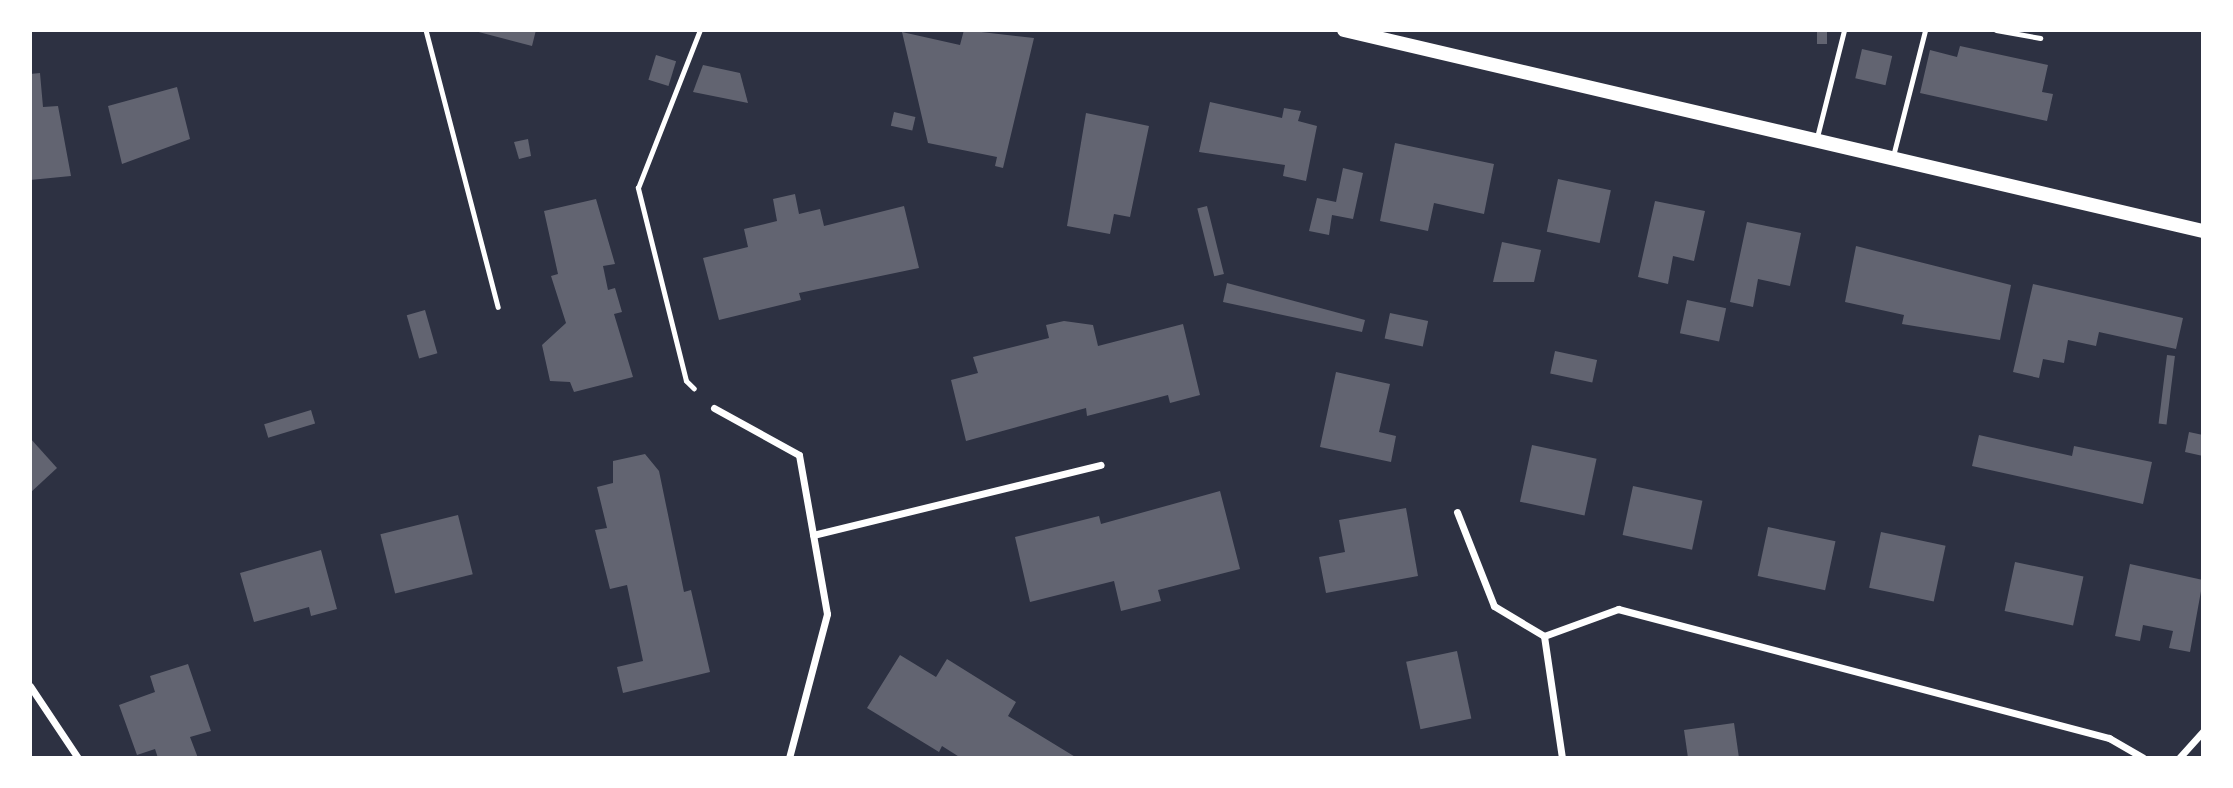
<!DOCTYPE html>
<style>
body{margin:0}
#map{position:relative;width:2233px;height:788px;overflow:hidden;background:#2d3142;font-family:"Fira Sans",sans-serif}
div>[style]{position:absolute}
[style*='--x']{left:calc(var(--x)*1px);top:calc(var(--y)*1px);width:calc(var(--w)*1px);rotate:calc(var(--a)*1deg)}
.building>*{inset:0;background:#626471;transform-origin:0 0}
.path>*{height:4.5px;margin:-2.25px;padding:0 2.25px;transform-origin:2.25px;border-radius:2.25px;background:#fff}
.service>*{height:5px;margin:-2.5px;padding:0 2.5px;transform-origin:2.5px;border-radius:2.5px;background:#fff}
.minor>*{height:7px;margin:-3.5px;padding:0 3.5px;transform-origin:3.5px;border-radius:3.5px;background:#fff}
.secondary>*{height:14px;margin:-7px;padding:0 7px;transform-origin:7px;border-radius:7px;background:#fff}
span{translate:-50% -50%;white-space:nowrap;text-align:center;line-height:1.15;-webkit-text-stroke:7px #fff;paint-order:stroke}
.frame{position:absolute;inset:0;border:32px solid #fff;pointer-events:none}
</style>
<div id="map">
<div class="building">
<i style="clip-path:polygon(471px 30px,536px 30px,532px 46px)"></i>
<i style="clip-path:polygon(964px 30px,1034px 38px,1003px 168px,995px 166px,997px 157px,928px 143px,902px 32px,960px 45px)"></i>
<i style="left:1817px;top:30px;width:10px;height:14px"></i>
<i style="clip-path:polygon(1960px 46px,2048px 65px,2042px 92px,2053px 94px,2047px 121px,1920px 93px,1930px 50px,1957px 57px)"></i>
<i style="left:1862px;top:49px;width:31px;height:30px;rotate:13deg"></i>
<i style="left:656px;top:55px;width:21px;height:26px;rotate:17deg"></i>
<i style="clip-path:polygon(703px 65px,740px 73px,748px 103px,693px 92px)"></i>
<i style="clip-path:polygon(40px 73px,43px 107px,58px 106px,71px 176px,30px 180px,30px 74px)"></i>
<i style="clip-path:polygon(177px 87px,190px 139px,122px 164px,108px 106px)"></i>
<i style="clip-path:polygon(1210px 102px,1282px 118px,1284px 108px,1301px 111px,1298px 121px,1317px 126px,1306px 181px,1283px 176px,1285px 165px,1199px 152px)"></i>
<i style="left:894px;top:112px;width:22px;height:14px;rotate:13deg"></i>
<i style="clip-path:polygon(1086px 113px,1149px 126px,1130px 217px,1114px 214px,1110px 234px,1067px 226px)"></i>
<i style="clip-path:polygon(528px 139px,531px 156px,519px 159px,514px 142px)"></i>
<i style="clip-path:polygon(1395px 143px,1494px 164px,1484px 214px,1434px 203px,1428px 231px,1380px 221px)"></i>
<i style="clip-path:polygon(1343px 168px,1363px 173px,1353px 219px,1332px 215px,1329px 235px,1309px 231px,1317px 198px,1336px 202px)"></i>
<i style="left:1558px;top:179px;width:54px;height:54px;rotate:12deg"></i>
<i style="clip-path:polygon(795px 194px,799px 214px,820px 209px,824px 226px,904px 206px,919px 268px,799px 293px,801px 300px,719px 320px,703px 258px,748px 247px,744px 229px,777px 221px,773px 199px)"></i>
<i style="clip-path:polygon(596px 199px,615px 264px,603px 266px,608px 290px,615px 288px,622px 312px,614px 314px,633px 377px,574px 392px,570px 382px,550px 381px,542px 345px,566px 323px,551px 276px,558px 274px,544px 211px)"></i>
<i style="clip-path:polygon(1655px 201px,1705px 211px,1694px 261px,1673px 256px,1668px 284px,1638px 277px)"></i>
<i style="left:1207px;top:206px;width:70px;height:10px;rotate:76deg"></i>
<i style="clip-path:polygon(1747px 222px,1801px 233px,1790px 286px,1758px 279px,1753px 307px,1730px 302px)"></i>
<i style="clip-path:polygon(1502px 242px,1541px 250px,1534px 282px,1493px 282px)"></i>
<i style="clip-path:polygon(1856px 246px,2011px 285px,2000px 340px,1902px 324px,1904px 315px,1845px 302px)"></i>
<i style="clip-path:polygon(1227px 283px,1365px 320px,1362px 332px,1223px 302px)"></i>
<i style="clip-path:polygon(2033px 284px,2183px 318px,2176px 349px,2099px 332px,2096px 346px,2068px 340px,2064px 363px,2043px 359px,2039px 378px,2013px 372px)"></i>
<i style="left:1687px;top:300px;width:40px;height:34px;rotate:12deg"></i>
<i style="left:425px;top:310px;width:45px;height:19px;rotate:74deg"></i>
<i style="left:1390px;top:313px;width:39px;height:26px;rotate:12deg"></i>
<i style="clip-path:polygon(1064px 321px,1093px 325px,1098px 346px,1183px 324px,1200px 395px,1170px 403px,1168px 395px,1087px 416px,1086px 408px,966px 441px,951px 380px,978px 373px,973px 357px,1049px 338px,1046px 325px)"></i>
<i style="left:1555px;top:351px;width:43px;height:23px;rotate:12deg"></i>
<i style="left:2167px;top:355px;width:8px;height:69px;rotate:7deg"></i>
<i style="clip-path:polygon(1336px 372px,1390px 384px,1379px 432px,1396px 436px,1391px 462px,1320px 447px)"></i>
<i style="left:311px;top:410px;width:14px;height:49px;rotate:73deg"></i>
<i style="clip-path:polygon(2189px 432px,2203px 435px,2203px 456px,2185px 452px)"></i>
<i style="clip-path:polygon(1979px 435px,2072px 456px,2074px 446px,2152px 462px,2143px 504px,1972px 466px)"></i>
<i style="clip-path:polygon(30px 438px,57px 468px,30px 493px)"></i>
<i style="left:1532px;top:445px;width:66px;height:58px;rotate:12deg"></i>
<i style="clip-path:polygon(645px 454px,659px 471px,684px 592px,691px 590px,710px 672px,623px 693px,617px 667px,643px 661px,627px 585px,610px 589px,595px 530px,607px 528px,597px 487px,613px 483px,613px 461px)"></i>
<i style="left:1633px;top:486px;width:71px;height:50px;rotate:12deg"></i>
<i style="clip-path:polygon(1220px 491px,1240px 569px,1158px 590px,1161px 601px,1121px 611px,1114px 581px,1030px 602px,1015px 537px,1099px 516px,1101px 524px)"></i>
<i style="clip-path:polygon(1406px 508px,1418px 576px,1326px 593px,1319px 557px,1345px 552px,1339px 520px)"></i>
<i style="left:458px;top:515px;width:61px;height:80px;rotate:76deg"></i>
<i style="left:1768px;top:527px;width:69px;height:50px;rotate:12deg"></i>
<i style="left:1881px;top:532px;width:66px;height:57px;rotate:12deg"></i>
<i style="clip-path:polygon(321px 550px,337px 609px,311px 616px,309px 607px,254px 622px,240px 573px)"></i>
<i style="left:2015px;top:562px;width:70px;height:50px;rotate:12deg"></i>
<i style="clip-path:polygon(2130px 564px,2203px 580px,2190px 652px,2169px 648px,2173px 631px,2143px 625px,2140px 641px,2115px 636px)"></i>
<i style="left:1457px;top:651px;width:69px;height:52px;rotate:78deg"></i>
<i style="clip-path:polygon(900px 655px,936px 677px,947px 659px,1016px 702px,1008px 716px,1077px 758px,961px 758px,942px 746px,939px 752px,867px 708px)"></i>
<i style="clip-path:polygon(188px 664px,211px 731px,190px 737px,198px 758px,158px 758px,155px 749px,137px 755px,119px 705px,155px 692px,150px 676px)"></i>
<i style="clip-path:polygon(1734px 723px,1739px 758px,1688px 758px,1684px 730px)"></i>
</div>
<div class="path">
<i style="--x:426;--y:30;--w:286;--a:75.4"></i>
<i style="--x:694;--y:389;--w:11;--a:-135"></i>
<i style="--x:686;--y:381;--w:199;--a:-104"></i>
<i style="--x:638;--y:188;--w:170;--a:-68.6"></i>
</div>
<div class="service">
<i style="--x:1996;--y:30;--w:45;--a:10.3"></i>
<i style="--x:1817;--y:137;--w:110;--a:-75.8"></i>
<i style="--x:1893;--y:156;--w:130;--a:-75.7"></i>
</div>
<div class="minor">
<i style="--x:714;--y:408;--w:97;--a:28.9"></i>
<i style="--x:799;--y:455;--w:161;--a:80"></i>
<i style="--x:827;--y:614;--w:149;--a:104.8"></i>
<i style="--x:1457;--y:512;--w:101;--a:68.5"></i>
<i style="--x:1494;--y:606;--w:58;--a:31"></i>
<i style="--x:813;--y:535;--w:296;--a:-13.7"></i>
<i style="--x:30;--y:686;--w:87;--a:56.3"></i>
<i style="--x:1562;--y:758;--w:123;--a:-98.4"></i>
<i style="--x:1544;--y:636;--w:79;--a:-20"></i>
<i style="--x:1618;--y:609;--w:508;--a:14.72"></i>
<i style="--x:2109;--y:738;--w:39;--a:30"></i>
<i style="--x:2179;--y:758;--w:36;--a:-48"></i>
</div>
<div class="secondary">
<i style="--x:1344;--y:30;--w:882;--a:13.17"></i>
</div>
<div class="frame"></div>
</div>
